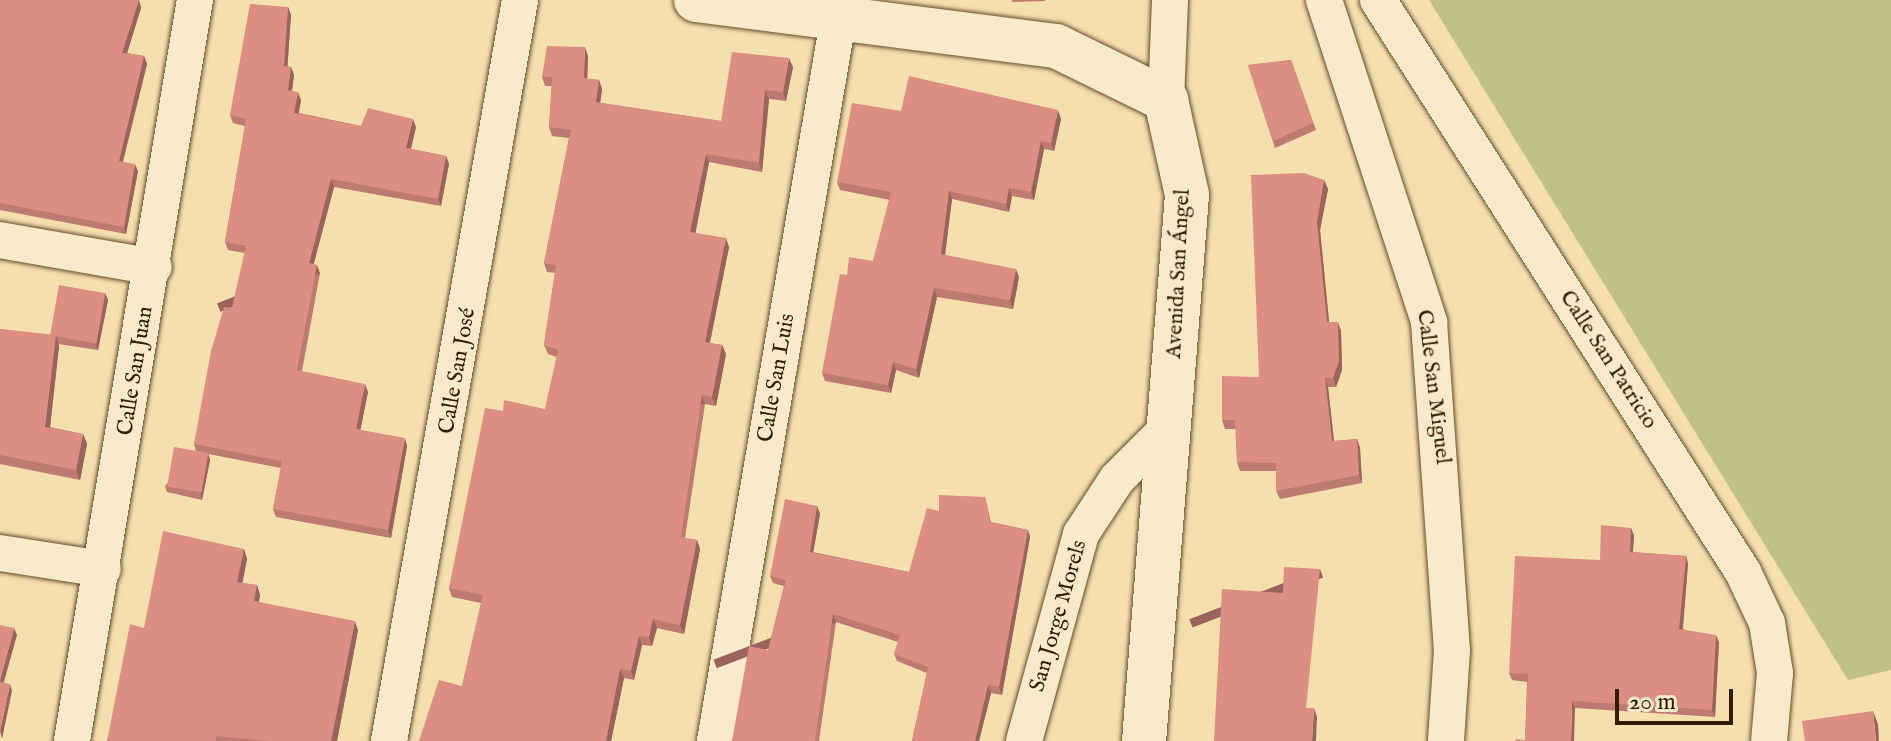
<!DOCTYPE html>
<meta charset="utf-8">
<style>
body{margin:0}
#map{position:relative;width:1891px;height:741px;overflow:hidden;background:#f6dfaf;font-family:"IM FELL English",serif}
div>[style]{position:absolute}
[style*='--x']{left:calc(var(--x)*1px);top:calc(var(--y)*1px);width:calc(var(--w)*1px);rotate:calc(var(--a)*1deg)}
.green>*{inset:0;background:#c0c188}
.roads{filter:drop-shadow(0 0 2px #624e2d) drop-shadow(0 0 2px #624e2d)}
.street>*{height:36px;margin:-18px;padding:0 18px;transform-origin:18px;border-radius:18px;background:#f9eacb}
.secondary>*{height:44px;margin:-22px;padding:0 22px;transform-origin:22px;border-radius:22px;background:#f9eacb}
.wall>*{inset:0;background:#bd7a70}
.shaded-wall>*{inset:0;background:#9a635b;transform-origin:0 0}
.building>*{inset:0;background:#dc8e82;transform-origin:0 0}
span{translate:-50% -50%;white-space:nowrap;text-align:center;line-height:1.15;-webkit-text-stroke:6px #f9eacb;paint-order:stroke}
.street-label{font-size:22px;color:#311e02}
.scale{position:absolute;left:1615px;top:689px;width:118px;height:36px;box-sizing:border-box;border:4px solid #311e02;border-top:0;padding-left:10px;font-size:24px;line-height:28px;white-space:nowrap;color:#311e02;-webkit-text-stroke:6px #f9eacb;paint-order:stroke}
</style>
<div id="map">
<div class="green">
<i style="clip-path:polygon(1429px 0,1891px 0,1891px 670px,1848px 680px)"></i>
</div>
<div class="roads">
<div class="street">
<i style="--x:1324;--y:0;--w:339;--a:71.9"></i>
<i style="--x:1429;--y:322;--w:329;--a:86"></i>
<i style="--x:1452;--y:650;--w:91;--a:93.8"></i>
<i style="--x:1378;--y:0;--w:679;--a:57.46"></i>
<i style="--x:1743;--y:572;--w:56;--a:64.8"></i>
<i style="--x:1767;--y:623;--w:51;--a:80.9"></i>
<i style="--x:1775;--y:673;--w:68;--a:95"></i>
<i style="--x:1166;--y:100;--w:100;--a:-87.7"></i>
<i style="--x:0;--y:240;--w:156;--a:9.9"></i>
<i style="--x:0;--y:553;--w:104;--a:8.8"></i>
<i style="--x:72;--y:741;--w:751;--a:-80.58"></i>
<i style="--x:389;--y:741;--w:752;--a:-79.97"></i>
<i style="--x:715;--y:741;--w:737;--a:-80.31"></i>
<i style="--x:1024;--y:741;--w:215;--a:-74.6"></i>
<i style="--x:1081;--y:534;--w:66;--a:-56.8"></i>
<i style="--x:1117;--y:479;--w:75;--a:-45"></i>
</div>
<div class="secondary">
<i style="--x:696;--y:0;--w:363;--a:7.3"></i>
<i style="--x:1056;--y:46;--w:123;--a:26.1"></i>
<i style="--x:1166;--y:100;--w:97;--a:77.5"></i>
<i style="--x:1187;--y:195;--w:548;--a:94.5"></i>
</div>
</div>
<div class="wall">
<i style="clip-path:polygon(0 0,139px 0,141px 8px,127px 53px,144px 56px,147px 64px,123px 162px,138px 171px,126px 234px,0 210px)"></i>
<i style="clip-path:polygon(1012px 0,1045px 0,1045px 1px,1012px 2px)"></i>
<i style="clip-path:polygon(288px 7px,291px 15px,287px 66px,291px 67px,294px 75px,292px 91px,301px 100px,299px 113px,361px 126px,416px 127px,411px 149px,446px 156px,449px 164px,441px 206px,334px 187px,313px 264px,320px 273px,302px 371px,368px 392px,360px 430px,407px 446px,391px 538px,276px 517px,273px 509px,281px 468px,208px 454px,210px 460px,202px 500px,167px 492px,165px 486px,196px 451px,194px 444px,232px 308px,245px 253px,228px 250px,225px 242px,245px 126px,233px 123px,230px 115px)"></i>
<i style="clip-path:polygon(588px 56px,587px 79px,599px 80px,602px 89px,600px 103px,721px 121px,793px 67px,786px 101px,769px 99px,762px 172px,709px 162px,695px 233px,729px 247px,710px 343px,722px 345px,726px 354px,716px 406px,705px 404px,685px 538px,697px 540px,700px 549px,684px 634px,657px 628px,652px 646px,642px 645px,634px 680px,624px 678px,611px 741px,419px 741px,462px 686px,481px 603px,452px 597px,449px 588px,503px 411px,545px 409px,557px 357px,548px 354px,544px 345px,555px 273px,547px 272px,544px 263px,569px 138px,552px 136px,549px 127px,552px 86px,545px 86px,542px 77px)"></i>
<i style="clip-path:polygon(1291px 60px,1316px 130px,1275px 148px,1248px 65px)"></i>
<i style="clip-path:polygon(901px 111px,1061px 119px,1054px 151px,1044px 149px,1034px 200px,1012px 196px,1009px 212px,952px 199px,945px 255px,1019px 277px,1013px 309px,937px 297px,919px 378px,896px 370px,891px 393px,825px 381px,822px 373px,847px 275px,873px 261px,890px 200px,840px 190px,837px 182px)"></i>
<i style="clip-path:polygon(1324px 180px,1328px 189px,1320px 230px,1329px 322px,1341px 331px,1342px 370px,1336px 387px,1328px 387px,1334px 441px,1357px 439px,1360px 448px,1362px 483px,1280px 499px,1276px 491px,1276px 471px,1240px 471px,1237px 462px,1236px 429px,1225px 429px,1222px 420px,1259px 377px)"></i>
<i style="clip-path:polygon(105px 293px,108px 300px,98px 350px,58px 344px,59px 346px,50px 427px,83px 434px,87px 444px,80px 480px,0 464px,0 329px,50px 335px)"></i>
<i style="clip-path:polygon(985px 497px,991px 522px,1028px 530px,1030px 537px,1002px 695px,991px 693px,979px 741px,912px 741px,927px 673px,897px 661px,894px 654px,898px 642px,836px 622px,819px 741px,732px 741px,768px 650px,784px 586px,773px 583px,770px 576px,817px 506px,820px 514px,813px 552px,909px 572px,939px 511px)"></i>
<i style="clip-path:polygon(1631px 528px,1634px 536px,1633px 552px,1686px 556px,1688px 564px,1683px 629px,1719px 642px,1715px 717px,1575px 708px,1525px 740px,1527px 682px,1512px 680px,1509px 673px,1600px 560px)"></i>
<i style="clip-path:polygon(244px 549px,247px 559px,242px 583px,257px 585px,260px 595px,259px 602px,358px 630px,337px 741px,107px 741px,144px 628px)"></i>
</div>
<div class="shaded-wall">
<i style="clip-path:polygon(139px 0,141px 8px,125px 60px,122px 53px)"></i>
<i style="clip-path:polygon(288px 7px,291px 15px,287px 74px,284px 66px)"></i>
<i style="clip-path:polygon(585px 47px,588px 56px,587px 87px,584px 78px)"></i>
<i style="clip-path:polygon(144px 56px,147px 64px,121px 168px,119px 161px)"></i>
<i style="clip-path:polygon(789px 58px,793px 67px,786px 101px,783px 92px)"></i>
<i style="clip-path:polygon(291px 67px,294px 75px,291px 98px,288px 90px)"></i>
<i style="clip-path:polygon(599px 80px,602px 89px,599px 111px,596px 102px)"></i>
<i style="clip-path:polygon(765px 90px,769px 99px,762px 172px,759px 163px)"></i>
<i style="clip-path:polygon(298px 92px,301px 100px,297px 120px,294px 113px)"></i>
<i style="clip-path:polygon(1058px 110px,1061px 119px,1054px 151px,1051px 143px)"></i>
<i style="clip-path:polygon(413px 119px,416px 127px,409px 156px,406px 148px)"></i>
<i style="clip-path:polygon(1041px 141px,1044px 149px,1034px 200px,1031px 192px)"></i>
<i style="clip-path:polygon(706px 154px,709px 162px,694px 241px,690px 232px)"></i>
<i style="clip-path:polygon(446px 156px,449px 164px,441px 206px,438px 199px)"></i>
<i style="clip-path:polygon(135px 164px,138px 171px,126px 234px,124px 227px)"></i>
<i style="clip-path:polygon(331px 179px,334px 187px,312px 271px,309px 263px)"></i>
<i style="clip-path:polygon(1324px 180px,1328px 189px,1320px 230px,1330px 331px,1327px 322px,1317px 222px)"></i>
<i style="clip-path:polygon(1009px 188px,1012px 196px,1009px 212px,1006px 204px)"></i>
<i style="clip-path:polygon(949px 191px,952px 199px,944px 262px,941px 254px)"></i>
<i style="clip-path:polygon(726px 238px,729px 247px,708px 351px,705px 342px)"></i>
<i style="left:317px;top:265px;width:9px;height:107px;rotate:69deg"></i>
<i style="clip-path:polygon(1016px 269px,1019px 277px,1013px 309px,1010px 300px)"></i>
<i style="clip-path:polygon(934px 288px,937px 297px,919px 378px,916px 369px)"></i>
<i style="clip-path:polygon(105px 293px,108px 300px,98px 350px,95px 343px)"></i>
<i style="clip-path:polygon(1338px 322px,1341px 331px,1342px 370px,1336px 387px,1333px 378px)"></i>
<i style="clip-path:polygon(56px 335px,59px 346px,49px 437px,45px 427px)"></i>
<i style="clip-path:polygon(722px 345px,726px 354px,716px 406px,712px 397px)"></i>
<i style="clip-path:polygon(893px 362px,896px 370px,891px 393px,888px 385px)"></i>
<i style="clip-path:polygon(1325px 378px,1328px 387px,1335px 450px,1332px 441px)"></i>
<i style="clip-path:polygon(365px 384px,368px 392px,359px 437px,356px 429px)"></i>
<i style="left:702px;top:395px;width:9px;height:144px;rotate:72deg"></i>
<i style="clip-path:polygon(83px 434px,87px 444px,80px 480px,76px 470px)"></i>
<i style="clip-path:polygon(405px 438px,407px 446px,391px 538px,388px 530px)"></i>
<i style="clip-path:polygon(1357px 439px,1360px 448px,1362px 483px,1359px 475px)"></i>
<i style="clip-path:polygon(208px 453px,210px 460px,202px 500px,200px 493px)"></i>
<i style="clip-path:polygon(817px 506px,820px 514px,812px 559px,810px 552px)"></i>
<i style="clip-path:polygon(1631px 528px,1634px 536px,1632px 559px,1630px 552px)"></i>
<i style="clip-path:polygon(1028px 530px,1030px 537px,1002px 695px,999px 687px)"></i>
<i style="clip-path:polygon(697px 540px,700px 549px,684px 634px,680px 625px)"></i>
<i style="clip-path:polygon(244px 549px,247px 559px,241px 591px,237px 582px)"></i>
<i style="clip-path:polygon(1686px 556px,1688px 564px,1682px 636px,1679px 629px)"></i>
<i style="left:1320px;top:569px;width:9px;height:140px;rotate:69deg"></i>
<i style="clip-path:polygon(257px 585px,260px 595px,257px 610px,254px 601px)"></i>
<i style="left:833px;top:614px;width:9px;height:128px;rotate:69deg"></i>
<i style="clip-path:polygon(653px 619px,657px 628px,652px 646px,649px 637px)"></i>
<i style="clip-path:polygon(355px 621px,358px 630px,337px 741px,331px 741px)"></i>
<i style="clip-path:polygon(14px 628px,17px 635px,2px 689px,0 680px)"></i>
<i style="clip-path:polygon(1716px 635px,1719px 642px,1715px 717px,1712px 710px)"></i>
<i style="clip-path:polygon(639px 636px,642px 645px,634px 680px,631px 671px)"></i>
<i style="clip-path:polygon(620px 669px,624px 678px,611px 741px,606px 741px)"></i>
<i style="clip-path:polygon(10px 684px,12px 691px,2px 739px,0 731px)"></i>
<i style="clip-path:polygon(988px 685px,991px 693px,979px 741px,975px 741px)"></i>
<i style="clip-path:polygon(1572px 701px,1575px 708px,1574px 741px,1571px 741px)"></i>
<i style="clip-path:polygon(1314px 708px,1317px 717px,1316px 741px,1312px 741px)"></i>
<i style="clip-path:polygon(1873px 711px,1878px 724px,1879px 741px,1876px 741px)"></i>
</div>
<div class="building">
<i style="clip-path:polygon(0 0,139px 0,122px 53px,144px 56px,119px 161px,135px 164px,124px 227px,0 203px)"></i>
<i style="clip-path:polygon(250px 4px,288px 7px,284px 66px,291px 67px,288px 90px,298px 92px,294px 113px,361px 126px,368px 108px,413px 119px,406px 148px,446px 156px,438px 199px,331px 179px,309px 263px,317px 265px,297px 370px,365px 384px,356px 429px,405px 438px,388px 530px,273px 509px,282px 461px,194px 444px,211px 351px,224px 307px,232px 308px,246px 246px,225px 242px,246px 119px,230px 115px)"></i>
<i style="clip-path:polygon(547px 46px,585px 47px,584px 78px,599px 80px,596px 102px,721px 121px,732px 52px,789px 58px,783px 92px,765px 90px,759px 163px,706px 154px,690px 232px,726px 238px,705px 342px,722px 345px,712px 397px,702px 395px,681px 537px,697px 540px,680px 625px,653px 619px,649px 637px,639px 636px,631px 671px,620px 669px,606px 741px,419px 741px,439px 680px,462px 686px,483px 595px,449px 588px,485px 408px,503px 411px,504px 400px,545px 409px,558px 350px,544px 345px,556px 265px,544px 263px,571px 130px,549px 127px,552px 77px,542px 77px)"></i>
<i style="clip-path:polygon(1291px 60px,1313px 123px,1273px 141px,1248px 65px)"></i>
<i style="clip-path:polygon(909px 76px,1058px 110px,1051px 143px,1041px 141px,1031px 192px,1009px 188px,1006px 204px,949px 191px,941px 254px,1016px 269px,1010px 300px,934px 288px,916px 369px,893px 362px,888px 385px,822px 373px,840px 274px,847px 275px,849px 257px,873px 261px,891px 192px,837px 182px,852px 103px,901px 111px)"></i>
<i style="clip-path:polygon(1304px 173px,1324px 180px,1317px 222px,1327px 322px,1338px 322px,1339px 361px,1333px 378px,1325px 378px,1332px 441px,1357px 439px,1359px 475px,1276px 491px,1276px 463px,1237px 462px,1235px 420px,1222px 420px,1222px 376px,1259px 377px,1251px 175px)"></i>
<i style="left:59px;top:285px;width:47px;height:51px;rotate:10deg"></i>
<i style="clip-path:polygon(0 329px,56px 335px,45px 427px,83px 434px,76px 470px,0 455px)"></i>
<i style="left:174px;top:447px;width:35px;height:40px;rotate:10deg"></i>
<i style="clip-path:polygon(939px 495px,985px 497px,990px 522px,1028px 530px,999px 687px,988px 685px,975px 741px,912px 741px,928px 667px,894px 654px,900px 635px,833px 614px,815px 741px,732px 741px,749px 646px,768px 650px,786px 580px,770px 576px,785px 499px,817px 506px,810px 552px,909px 572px,927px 508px,939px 511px)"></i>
<i style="clip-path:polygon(1601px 525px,1631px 528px,1630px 552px,1686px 556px,1679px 629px,1716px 635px,1712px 710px,1572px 701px,1571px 741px,1515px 741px,1516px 739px,1525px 740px,1528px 674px,1509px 673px,1515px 556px,1600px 560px)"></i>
<i style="clip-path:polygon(163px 531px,244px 549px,237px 582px,257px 585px,254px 601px,355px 621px,331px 741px,268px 741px,216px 736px,216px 741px,107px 741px,130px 624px,144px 628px)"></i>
<i style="clip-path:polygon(1284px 567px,1320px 569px,1306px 708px,1314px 708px,1312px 741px,1214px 741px,1222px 589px,1283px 593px)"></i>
<i style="clip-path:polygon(0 625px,14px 628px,0 680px)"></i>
<i style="clip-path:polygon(0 682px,10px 684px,0 731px)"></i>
<i style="clip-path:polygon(1873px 711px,1876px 741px,1805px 741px,1802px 721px)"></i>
</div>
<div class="street-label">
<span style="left:1179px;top:274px;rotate:-87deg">Avenida San Ángel</span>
<span style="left:1608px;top:360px;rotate:57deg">Calle San Patricio</span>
<span style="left:136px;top:371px;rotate:-81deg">Calle San Juan</span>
<span style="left:458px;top:371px;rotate:-80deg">Calle San José</span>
<span style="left:777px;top:378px;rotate:-80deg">Calle San Luis</span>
<span style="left:1433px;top:387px;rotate:83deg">Calle San Miguel</span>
<span style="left:1059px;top:616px;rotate:-74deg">San Jorge Morels</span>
</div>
<div class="scale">20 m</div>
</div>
